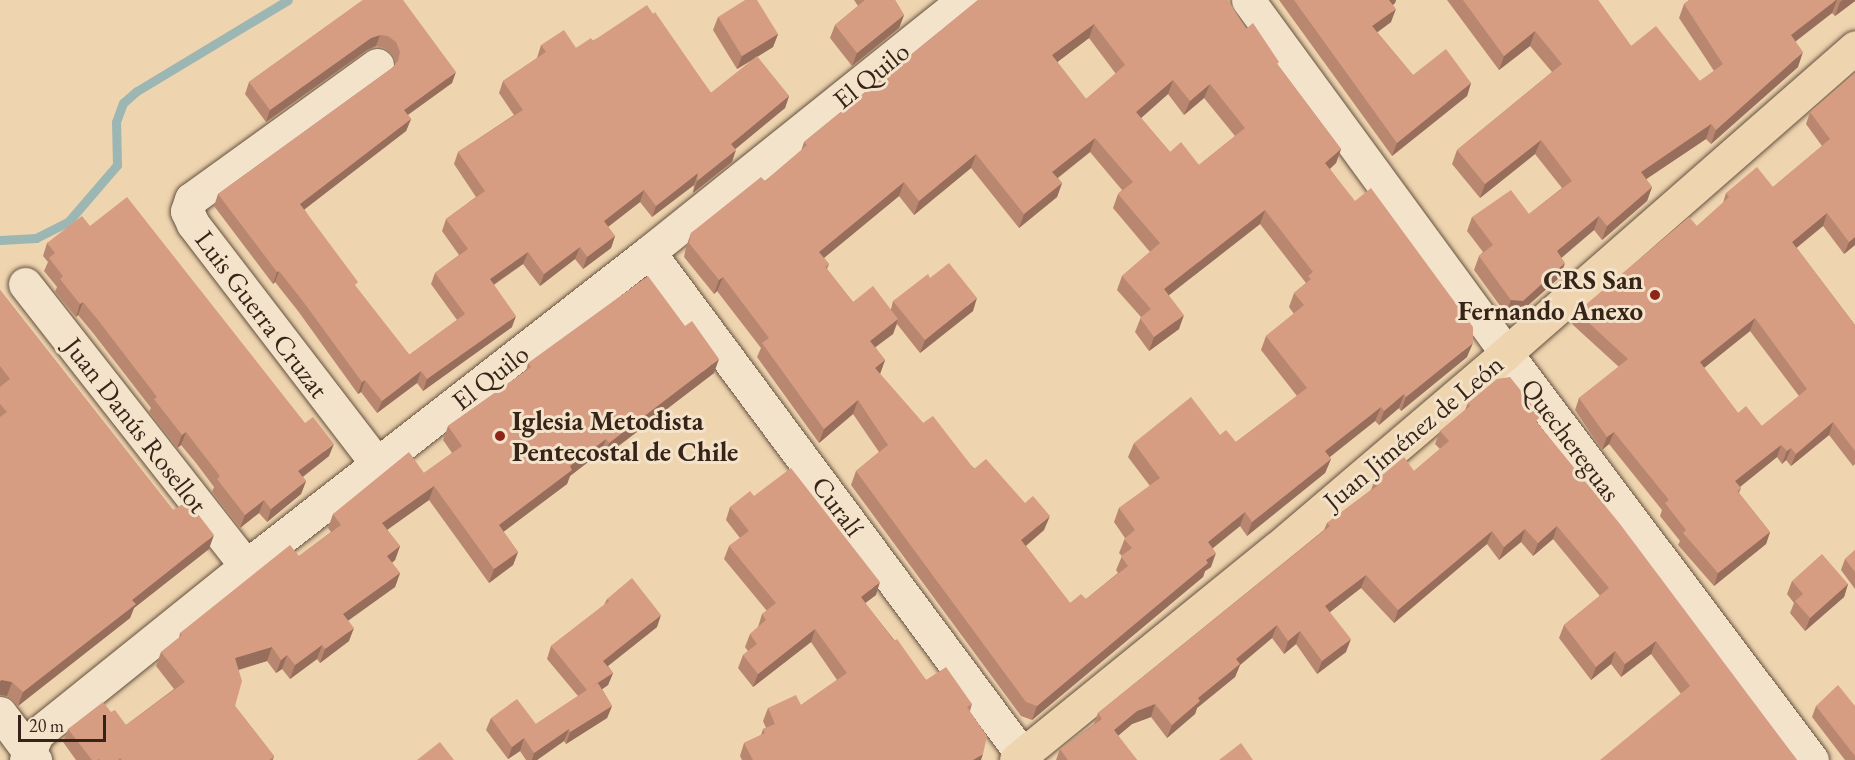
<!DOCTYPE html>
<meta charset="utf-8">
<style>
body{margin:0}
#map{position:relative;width:1855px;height:760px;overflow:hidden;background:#eed4af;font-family:"EB Garamond",serif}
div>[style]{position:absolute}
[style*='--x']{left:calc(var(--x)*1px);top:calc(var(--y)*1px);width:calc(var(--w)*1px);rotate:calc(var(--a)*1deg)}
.stream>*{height:9px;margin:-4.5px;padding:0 4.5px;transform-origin:4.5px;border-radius:4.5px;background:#9cb6b4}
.roads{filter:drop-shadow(0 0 2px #65503e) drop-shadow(0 0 2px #65503e)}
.minor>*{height:33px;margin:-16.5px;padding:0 16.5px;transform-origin:16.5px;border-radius:16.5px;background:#f4e3cb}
.major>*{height:33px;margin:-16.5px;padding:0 16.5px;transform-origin:16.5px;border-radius:16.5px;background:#eed4af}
.wall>*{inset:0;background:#b98770}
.shaded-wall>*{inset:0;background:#966e5b}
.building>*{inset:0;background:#d79d82}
.dots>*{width:16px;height:16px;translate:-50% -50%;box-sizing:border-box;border:3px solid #f4e3cb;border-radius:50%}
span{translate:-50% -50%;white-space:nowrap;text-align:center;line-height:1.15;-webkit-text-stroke:6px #f4e3cb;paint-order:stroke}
.street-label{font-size:27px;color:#372418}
.poi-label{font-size:27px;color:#372418;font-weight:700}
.right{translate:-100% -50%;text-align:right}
.left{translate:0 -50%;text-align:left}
.scale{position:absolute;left:18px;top:715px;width:88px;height:27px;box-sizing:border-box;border:3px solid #372418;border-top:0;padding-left:8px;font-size:18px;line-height:21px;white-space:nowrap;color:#372418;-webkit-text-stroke:4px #f4e3cb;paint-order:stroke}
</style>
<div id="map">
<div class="stream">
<i style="--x:0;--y:240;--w:36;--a:-3"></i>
<i style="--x:36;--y:238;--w:36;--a:-27"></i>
<i style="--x:68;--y:222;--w:75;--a:-49.3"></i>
<i style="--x:117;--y:165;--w:43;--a:-91.3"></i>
<i style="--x:116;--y:122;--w:20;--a:-70"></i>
<i style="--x:123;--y:103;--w:18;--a:-41"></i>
<i style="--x:137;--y:91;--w:176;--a:-31.1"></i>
</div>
<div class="roads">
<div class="minor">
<i style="--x:1248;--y:0;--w:437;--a:53.8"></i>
<i style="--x:1506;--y:353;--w:509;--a:53.06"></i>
<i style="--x:377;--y:65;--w:229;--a:144.2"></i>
<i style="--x:191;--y:199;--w:13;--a:108"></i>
<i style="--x:187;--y:211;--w:14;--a:65"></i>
<i style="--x:193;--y:224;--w:302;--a:52.5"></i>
<i style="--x:649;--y:252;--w:633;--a:53.42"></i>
<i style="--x:25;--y:284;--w:358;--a:51.9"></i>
<i style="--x:0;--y:713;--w:59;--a:53.3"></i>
<i style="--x:26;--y:760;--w:28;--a:-67"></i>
<i style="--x:37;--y:734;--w:268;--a:-38.8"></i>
<i style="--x:246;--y:566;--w:511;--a:-37.92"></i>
<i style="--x:649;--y:252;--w:403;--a:-38.7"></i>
</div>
<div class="major">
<i style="--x:1016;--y:760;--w:335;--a:-39.1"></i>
<i style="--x:1276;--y:549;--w:302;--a:-40.4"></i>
<i style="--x:1506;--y:353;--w:464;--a:-41.2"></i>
</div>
</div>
<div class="wall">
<i style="clip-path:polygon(363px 0,452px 83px,408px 115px,411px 119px,406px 131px,304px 209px,356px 288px,409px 355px,457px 320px,431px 284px,435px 273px,459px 255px,442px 231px,446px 219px,476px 197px,454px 164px,458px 152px,514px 115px,499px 93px,503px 81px,537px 58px,541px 45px,576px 48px,653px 14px,711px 93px,754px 59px,737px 69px,713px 30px,718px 17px,778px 34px,773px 47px,757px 57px,789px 96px,785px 108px,735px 149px,732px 162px,693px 193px,694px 185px,652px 217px,640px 202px,608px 227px,615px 236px,611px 248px,583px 269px,575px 259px,540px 286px,523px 264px,494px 285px,512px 327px,423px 391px,417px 383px,377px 413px,361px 392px,358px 394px,298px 311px,275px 282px,273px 284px,214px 206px,218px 194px,392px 68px,396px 64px,392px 54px,384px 48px,376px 46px,367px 50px,266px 122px,245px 94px,249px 82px)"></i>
<i style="clip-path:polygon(854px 0,895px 0,904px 15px,899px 28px,852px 66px,830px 38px,835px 25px,858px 6px)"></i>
<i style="clip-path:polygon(evenodd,978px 0,1246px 29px,1278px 65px,1341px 149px,1336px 163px,1330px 169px,1467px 357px,1401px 411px,1399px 408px,1379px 425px,1375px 421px,1329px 457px,1331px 459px,1325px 473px,1247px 536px,1240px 526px,1213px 548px,1211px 567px,1205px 571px,1203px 577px,1032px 720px,1021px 716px,851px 485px,856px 471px,879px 452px,853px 414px,819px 443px,757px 357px,761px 348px,717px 291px,714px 294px,684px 257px,686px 247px,691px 233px,765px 181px,801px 151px,804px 142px,978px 0,1089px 38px,1116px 74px,1086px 99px,1057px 62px,1089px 38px,978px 0,1168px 94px,1184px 115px,1204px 98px,1235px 136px,1199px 165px,1170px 152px,1141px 118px,1168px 94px,978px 0,1090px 152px,1122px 190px,1118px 194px,1113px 208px,1150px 252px,1122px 276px,1117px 290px,1141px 317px,1135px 332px,1149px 351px,1179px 329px,1169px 295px,1260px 224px,1306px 283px,1294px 293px,1289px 307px,1294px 314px,1266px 336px,1261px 350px,1297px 396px,1236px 442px,1220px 435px,1134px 443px,1128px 457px,1150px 486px,1119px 508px,1114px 522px,1125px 538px,1119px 553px,1122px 556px,1116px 570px,1118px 573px,1086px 599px,1070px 603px,1026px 546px,1044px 530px,923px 423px,880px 374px,885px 360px,875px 347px,893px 334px,897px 324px,920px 353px,973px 311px,930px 278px,893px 301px,891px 309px,853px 302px,827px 269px,829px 264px,824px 258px,899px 196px,914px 215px,971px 168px,1019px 228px,1057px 197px,1062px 183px,1058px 178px,1090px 152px)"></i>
<i style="clip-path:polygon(1279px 0,1396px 0,1395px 3px,1393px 5px,1391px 22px,1377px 32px,1413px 75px,1471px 83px,1467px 96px,1392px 156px)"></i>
<i style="clip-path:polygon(1447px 0,1598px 0,1631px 46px,1700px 81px,1714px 71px,1679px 18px,1684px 4px,1689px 0,1855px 0,1855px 1px,1835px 16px,1832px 13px,1795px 41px,1798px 67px,1711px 144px,1706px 139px,1646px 179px,1652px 187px,1647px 201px,1602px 240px,1594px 230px,1561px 257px,1560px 277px,1517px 315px,1506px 314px,1474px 270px,1479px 256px,1483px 252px,1467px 231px,1472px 217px,1529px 214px,1562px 188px,1535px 154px,1480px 198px,1452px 164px,1457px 150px,1552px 72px,1530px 46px,1499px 70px)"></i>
<i style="clip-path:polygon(evenodd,1855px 73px,1855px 245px,1844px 254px,1823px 226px,1796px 247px,1855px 325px,1855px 464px,1853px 466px,1829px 435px,1791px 466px,1786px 460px,1782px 464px,1777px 457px,1740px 487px,1741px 488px,1739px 493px,1770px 532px,1766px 544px,1714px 586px,1678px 545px,1680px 541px,1660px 516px,1662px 510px,1609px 444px,1602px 450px,1575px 410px,1579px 398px,1619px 367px,1572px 324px,1577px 312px,1697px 226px,1723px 203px,1726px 193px,1773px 187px,1822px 146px,1806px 124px,1810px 112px,1855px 73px,1750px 331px,1799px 396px,1762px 426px,1738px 413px,1704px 368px,1750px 331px)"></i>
<i style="clip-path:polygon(90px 226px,329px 456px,303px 477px,306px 481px,301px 494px,267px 522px,259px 513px,240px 528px,212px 492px,214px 487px,196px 463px,181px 445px,177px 448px,149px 412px,151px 408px,93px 333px,78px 315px,76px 317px,55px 292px,57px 287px,44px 271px,48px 262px,43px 256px,47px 243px)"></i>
<i style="clip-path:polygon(0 290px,173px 510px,209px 549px,134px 608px,130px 618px,18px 706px,7px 696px,0 695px)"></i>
<i style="clip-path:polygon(528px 363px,714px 373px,604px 457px,601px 452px,570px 476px,567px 484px,503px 531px,518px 552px,513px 565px,489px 583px,429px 500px,387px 530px,400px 546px,395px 560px,392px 563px,400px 573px,395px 587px,348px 620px,349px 641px,320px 663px,317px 659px,290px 679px,282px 669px,276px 673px,267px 661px,239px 670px,235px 706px,274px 756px,273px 760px,76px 760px,63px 742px,68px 729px,111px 712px,126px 725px,174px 689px,156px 666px,161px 652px,179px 638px,180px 633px,299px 556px,331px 532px,328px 528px,333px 514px,424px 473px,452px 453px,443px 440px,448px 426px,526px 371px)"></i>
<i style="clip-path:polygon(1468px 403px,1538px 424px,1797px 760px,1681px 694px,1651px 654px,1621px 677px,1611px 664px,1591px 680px,1559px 638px,1564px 625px,1600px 596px,1553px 539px,1533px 556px,1521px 542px,1499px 560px,1487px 544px,1394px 623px,1361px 588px,1330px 612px,1346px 652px,1317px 674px,1296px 644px,1284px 654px,1272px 638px,1240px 665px,1235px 677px,1197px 708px,1195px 714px,1167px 738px,1151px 717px,1132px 724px,1118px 736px,1137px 760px,1056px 760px,1060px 749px,1094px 724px,1098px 713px,1324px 530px,1327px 523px,1371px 490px,1374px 482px,1414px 471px,1440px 449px,1435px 444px,1440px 431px,1465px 410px)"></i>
<i style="clip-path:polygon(754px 496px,876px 595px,865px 603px,926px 680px,972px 704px,970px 711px,981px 760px,742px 760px,740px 756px,744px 743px,761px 735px,763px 729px,766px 728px,763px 721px,768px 708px,801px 705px,837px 680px,811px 642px,753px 687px,738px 668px,743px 655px,748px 651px,745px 647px,750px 634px,758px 627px,762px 614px,767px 611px,724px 559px,729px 546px,740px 538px,726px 520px,730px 507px)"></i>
<i style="clip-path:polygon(1855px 550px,1855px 589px,1841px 570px,1845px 559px)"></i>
<i style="clip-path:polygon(1792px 581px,1848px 584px,1844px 597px,1805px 631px,1790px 613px,1794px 603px,1787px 594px)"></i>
<i style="clip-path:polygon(607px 599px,657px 627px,608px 666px,613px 673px,608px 685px,602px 689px,612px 706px,607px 718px,566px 744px,564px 741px,537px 760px,526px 760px,520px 751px,508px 759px,486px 730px,491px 718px,536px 724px,578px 696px,547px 659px,551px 646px,604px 605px)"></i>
<i style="clip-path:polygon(1816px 706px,1855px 706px,1855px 760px,1845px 760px,1812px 717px)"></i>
</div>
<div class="shaded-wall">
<i style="clip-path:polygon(1388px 0,1396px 0,1395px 3px,1383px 13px)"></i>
<i style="clip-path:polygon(1836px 0,1837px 0,1832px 13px,1786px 49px,1791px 35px)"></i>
<i style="clip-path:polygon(1843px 0,1855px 0,1855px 1px,1835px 16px,1840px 2px)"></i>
<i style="clip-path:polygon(1396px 9px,1391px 22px,1367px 40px,1372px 26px)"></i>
<i style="clip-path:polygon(904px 15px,899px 28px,852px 66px,857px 53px)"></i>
<i style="clip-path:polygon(1094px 24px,1089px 38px,1047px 70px,1052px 55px)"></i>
<i style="clip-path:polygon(1535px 31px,1530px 46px,1499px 70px,1504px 56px)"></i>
<i style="clip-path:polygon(778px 34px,773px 47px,737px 69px,742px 56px)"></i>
<i style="clip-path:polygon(380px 35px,376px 46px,367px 50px,266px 122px,270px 110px,371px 38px)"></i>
<i style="clip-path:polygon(1803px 52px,1798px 67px,1711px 144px,1716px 130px)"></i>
<i style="clip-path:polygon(456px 72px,452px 83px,399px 121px,404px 110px)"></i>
<i style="clip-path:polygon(1173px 80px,1168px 94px,1131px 127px,1136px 112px)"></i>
<i style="clip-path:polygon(1471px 83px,1467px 96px,1392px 156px,1397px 143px)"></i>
<i style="clip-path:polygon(1210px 84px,1204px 98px,1184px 115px,1190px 101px)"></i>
<i style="clip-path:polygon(789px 96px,785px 108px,727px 156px,731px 144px)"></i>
<i style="clip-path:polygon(411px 119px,406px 131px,296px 216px,300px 204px)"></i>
<i style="clip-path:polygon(1711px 124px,1706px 139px,1636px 186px,1641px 172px)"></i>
<i style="clip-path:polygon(1095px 138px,1090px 152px,1047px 186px,1052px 172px)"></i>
<i style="clip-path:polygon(1541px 140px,1535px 154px,1480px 198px,1485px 184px)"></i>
<i style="clip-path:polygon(1341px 149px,1336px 163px,1320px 177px,1325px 163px)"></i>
<i style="clip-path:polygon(736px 150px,732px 162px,693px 193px,697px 181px)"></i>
<i style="clip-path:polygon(976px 154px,971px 168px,914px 215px,919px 201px)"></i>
<i style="clip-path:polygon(698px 173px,694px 185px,652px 217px,656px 206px)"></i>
<i style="clip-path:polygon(904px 182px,899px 196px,814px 266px,819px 252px)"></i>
<i style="clip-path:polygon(1062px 183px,1057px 197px,1019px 228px,1024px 214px)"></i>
<i style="clip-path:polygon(1652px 187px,1647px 201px,1602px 240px,1607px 226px)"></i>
<i style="clip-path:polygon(644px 190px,640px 202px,600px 233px,604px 221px)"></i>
<i style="clip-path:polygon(1265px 210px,1260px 224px,1159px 303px,1164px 289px)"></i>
<i style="clip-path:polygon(1827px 213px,1823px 226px,1788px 255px,1792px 242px)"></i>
<i style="clip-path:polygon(1599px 216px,1594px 230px,1552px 266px,1557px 251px)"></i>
<i style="clip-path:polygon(615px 236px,611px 248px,583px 269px,587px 257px)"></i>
<i style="clip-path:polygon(1855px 237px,1855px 245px,1844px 254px,1849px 242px)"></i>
<i style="clip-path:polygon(580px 247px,575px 259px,540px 286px,544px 274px)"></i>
<i style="clip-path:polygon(528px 252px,523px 264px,485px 290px,490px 279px)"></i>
<i style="clip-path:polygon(1565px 263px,1560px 277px,1517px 315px,1506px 314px,1511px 300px)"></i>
<i style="clip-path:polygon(279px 271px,275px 282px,273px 284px,277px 272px)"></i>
<i style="clip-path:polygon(723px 277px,717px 291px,714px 294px,719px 280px)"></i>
<i style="clip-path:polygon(977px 298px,973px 311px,920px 353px,925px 340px)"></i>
<i style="clip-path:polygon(83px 302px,78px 315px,76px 317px,80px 304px)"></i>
<i style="clip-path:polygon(1184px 315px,1179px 329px,1149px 351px,1154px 337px)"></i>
<i style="clip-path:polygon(516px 316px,512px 327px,423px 391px,427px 379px)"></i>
<i style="clip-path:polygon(1755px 318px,1750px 331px,1695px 375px,1700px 362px)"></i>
<i style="clip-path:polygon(898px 319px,893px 334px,865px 355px,870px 341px)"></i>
<i style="clip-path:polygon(1473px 343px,1467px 357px,1401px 411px,1406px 397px)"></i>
<i style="clip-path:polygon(719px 359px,714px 373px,604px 457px,609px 443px)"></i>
<i style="clip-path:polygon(885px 360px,880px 374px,875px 368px)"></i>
<i style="clip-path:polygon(421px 371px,417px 383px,377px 413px,382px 401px)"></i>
<i style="clip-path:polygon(365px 380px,361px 392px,358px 394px,362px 382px)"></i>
<i style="clip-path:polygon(1404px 394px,1399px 408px,1379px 425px,1384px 411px)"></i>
<i style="clip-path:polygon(858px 400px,853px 414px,819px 443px,824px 429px)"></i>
<i style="clip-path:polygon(1381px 407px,1375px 421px,1320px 465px,1325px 451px)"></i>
<i style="clip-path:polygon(1833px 422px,1829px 435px,1791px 466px,1796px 454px)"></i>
<i style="clip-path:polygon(186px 432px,181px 445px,177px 448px,182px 435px)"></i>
<i style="clip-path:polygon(1614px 432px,1609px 444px,1602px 450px,1607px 437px)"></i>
<i style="clip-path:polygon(606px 439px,601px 452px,570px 476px,567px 484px,494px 539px,499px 525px,570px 466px)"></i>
<i style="clip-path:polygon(334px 444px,329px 456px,293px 484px,298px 471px)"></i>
<i style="clip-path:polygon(1781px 445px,1777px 457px,1731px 494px,1735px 481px)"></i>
<i style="clip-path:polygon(1791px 448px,1786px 460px,1782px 464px,1787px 451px)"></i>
<i style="clip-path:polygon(1331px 459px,1325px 473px,1247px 536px,1252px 522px)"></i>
<i style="clip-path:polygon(306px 481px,301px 494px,267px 522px,271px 509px)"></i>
<i style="clip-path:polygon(434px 486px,429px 500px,377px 537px,382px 523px)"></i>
<i style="clip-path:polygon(264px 500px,259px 513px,240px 528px,245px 515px)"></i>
<i style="clip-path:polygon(1245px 512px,1240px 526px,1203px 556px,1208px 542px)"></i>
<i style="clip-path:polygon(1050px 516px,1044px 530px,1016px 554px,1021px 540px)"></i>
<i style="clip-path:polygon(1557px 526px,1553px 539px,1533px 556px,1538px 543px)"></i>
<i style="clip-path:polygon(1525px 529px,1521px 542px,1499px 560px,1504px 547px)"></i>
<i style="clip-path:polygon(1492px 531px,1487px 544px,1394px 623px,1398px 610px)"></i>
<i style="clip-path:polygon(1770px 532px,1766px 544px,1714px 586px,1718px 573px)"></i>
<i style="clip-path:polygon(214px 535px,209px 549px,134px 608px,130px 618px,18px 706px,23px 692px,132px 600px)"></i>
<i style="clip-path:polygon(400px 546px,395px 560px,382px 570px,387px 556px)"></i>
<i style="clip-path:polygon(518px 552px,513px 565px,489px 583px,494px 569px)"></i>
<i style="clip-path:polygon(1216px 553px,1211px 567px,1205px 571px,1203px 577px,1032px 720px,1037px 706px,1206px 560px)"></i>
<i style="clip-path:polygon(400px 573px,395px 587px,338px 628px,343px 614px)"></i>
<i style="clip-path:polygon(1366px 575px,1361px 588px,1321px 619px,1325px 606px)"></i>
<i style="clip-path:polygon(880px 582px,876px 595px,856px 610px,861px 597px)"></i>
<i style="clip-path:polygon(1848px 584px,1844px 597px,1805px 631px,1810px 618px)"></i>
<i style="clip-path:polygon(661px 615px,657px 627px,599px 673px,603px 661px)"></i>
<i style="clip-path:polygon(1277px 625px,1272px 638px,1240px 665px,1235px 677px,1197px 708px,1195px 714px,1167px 738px,1172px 725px,1198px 698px,1236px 659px)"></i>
<i style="clip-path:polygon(354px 628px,349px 641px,320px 663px,325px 649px)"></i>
<i style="clip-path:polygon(815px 629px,811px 642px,753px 687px,758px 674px)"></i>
<i style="clip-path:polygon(1300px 631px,1296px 644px,1284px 654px,1288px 641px)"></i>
<i style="clip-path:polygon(1351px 639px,1346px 652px,1317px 674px,1322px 661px)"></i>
<i style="clip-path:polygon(1656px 641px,1651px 654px,1621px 677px,1625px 664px)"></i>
<i style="clip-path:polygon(322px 645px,317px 659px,290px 679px,295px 665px)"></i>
<i style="clip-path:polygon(272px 647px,267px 661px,230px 672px,235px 658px)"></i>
<i style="clip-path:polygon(1615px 651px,1611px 664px,1591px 680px,1596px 667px)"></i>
<i style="clip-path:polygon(287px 655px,282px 669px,276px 673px,281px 660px)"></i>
<i style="clip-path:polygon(613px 673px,608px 685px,584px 702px,588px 689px)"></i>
<i style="clip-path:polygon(2px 680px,12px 682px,7px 696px,0 695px,0 681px)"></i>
<i style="clip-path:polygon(1155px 704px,1151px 717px,1132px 724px,1109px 743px,1114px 730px,1137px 711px)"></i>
<i style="clip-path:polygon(612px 706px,607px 718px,566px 744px,570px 732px)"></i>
<i style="clip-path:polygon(569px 729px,564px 741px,537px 760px,532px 760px,534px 753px)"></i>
<i style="clip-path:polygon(524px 738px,520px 751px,508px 759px,512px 747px)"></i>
<i style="clip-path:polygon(983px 754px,981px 760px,973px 760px)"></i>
</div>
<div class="building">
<i style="clip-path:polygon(363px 0,403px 0,456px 72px,404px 110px,411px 119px,300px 204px,358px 282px,355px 285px,412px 358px,409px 355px,465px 314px,435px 273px,468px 249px,446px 219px,485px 191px,458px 152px,523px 110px,503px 81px,546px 52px,541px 45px,564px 30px,576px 48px,591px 38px,593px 41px,647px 5px,653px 14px,655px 12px,711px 93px,757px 56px,789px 96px,731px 144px,736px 150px,697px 181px,698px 173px,656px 206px,644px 190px,604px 221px,615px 236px,587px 257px,580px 247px,544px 274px,528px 252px,490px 279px,516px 316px,427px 379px,421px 371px,382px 401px,365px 380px,362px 382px,302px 300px,279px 271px,277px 272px,218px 194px,392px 68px,398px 61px,400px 52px,396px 42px,388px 36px,380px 35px,371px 38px,270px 110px,249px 82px)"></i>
<i style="clip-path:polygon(745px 0,757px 0,778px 34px,742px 56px,718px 17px)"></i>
<i style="clip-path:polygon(865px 0,895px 0,904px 15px,857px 53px,835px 25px)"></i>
<i style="clip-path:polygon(evenodd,978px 0,1228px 0,1246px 29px,1253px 23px,1279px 62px,1277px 64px,1341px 149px,1325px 163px,1355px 201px,1371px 188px,1473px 327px,1473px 343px,1406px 397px,1404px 394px,1384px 411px,1381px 407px,1325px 451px,1331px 459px,1252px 522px,1245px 512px,1208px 542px,1216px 553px,1206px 560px,1208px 563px,1037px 706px,1026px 702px,856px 471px,888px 445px,858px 400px,824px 429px,762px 343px,769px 338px,723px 277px,719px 280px,689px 243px,691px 233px,761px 177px,765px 181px,807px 145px,804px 142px,978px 0,1094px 24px,1125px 65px,1086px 99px,1052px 55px,1094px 24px,978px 0,1173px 80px,1190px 101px,1210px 84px,1245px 128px,1199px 165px,1181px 142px,1170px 152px,1136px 112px,1173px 80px,978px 0,1095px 138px,1133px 182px,1118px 194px,1160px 243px,1122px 276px,1151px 309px,1140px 318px,1154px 337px,1184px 315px,1164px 289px,1265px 210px,1313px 272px,1308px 276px,1311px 279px,1294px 293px,1304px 305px,1266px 336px,1307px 388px,1236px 442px,1226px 430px,1220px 435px,1191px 397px,1134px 443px,1160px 478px,1119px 508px,1135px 530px,1124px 539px,1132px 548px,1121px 556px,1128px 566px,1086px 599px,1081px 594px,1070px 603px,1021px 540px,1050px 516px,1033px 496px,1025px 503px,986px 459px,974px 469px,933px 416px,923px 423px,875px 368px,885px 360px,870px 341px,898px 319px,873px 286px,853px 302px,825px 267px,829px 264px,819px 252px,904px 182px,919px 201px,976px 154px,1024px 214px,1062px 183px,1052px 172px,1095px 138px)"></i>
<i style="clip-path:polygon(1294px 0,1389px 0,1396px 9px,1372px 26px,1413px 75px,1446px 49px,1471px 83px,1397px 143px)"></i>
<i style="clip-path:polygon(1463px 0,1598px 0,1631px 46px,1656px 26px,1700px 81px,1723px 64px,1684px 4px,1689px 0,1836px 0,1791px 35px,1803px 52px,1716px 130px,1711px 124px,1641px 172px,1652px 187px,1607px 226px,1599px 216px,1557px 251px,1565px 263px,1523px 301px,1511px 300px,1479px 256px,1493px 245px,1472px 217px,1511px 190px,1529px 214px,1572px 181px,1541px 140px,1485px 184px,1457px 150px,1562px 64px,1535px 31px,1504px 56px)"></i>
<i style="clip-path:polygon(evenodd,1855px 73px,1855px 237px,1849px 242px,1827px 213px,1792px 242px,1855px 325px,1855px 451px,1833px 422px,1796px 454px,1791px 448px,1787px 451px,1781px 445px,1735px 481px,1741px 488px,1737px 491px,1770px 532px,1718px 573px,1683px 533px,1686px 530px,1665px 503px,1669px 500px,1614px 432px,1607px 437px,1579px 398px,1628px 359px,1577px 312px,1689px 217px,1697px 226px,1729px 197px,1726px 193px,1757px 167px,1773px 187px,1830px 139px,1810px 112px,1855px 73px,1755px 318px,1807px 389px,1762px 426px,1746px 406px,1738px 413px,1700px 362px,1755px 318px)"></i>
<i style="clip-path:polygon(127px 197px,305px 423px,313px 417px,334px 444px,298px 471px,306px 481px,271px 509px,264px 500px,245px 515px,217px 479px,220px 476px,186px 432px,182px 435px,154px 399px,157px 397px,98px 320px,83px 302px,80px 304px,60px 279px,63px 276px,49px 258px,55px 253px,47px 243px,82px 216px,90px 226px)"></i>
<i style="clip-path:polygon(949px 263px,977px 298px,925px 340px,893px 301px,928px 274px,930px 278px)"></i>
<i style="clip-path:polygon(648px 276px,685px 326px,692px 321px,719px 359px,609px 443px,606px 439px,570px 466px,572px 470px,499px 525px,518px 552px,494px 569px,434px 486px,382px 523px,400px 546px,387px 556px,400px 573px,343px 614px,354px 628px,325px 649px,322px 645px,295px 665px,287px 655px,281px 660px,272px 647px,235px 658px,242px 681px,235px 706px,274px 756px,269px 760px,122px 760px,120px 758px,118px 760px,100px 760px,99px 759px,97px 760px,92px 760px,68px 729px,103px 702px,111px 712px,115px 710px,126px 725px,185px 682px,161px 652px,182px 635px,180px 633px,290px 545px,299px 556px,341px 525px,333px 514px,409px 452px,424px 473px,462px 446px,448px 426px,531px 367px,528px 363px)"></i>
<i style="clip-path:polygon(0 290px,173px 510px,188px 501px,214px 535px,132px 600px,136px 604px,23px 692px,12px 682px,2px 680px,0 681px,0 417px,7px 412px,0 404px,0 387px,10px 379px,0 366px)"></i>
<i style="clip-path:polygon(1510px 377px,1541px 416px,1536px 421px,1620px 524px,1797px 760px,1600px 760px,1690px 686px,1656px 641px,1625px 664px,1615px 651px,1596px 667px,1564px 625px,1609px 588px,1557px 526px,1538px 543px,1525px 529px,1504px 547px,1492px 531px,1398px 610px,1366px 575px,1325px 606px,1351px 639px,1322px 661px,1300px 631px,1288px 641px,1277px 625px,1236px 659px,1240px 664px,1198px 698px,1200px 701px,1172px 725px,1155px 704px,1137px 711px,1114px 730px,1137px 760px,1068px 760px,1060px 749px,1102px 719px,1098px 713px,1330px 526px,1327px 523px,1377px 486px,1374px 482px,1404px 457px,1414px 471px,1449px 441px,1440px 431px,1470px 406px,1468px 403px,1497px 379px)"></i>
<i style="clip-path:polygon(791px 468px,880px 582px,861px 597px,894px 641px,897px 639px,926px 680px,946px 667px,972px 704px,967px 707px,987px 736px,983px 754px,973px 760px,753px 760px,744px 743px,765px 733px,763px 729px,775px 724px,768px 708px,796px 695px,801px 705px,847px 673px,815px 629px,758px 674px,743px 655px,757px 644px,750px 634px,766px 620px,762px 614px,776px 603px,729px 546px,749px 531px,730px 507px,750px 491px,754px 496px)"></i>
<i style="clip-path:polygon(1855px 550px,1855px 572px,1845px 559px)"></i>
<i style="clip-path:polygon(1822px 554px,1848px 584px,1810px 618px,1795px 601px,1803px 594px,1792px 581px)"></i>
<i style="clip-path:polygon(632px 578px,661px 615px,603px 661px,613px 673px,588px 689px,598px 683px,612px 706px,570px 732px,569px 729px,534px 753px,524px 738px,512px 747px,491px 718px,517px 699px,536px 724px,587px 690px,551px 646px,609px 601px,607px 599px)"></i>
<i style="clip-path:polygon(1838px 685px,1855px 706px,1855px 756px,1816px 706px)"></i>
<i style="clip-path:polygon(440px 742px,454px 760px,417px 760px)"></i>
<i style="clip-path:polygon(1241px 743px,1253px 760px,1219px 760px)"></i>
</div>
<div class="dots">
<i style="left:1655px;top:295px;background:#8f2418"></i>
<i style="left:500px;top:436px;background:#8f2418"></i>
</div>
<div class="street-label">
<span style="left:871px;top:75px;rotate:-39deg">El Quilo</span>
<span style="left:262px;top:314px;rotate:53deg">Luis Guerra Cruzat</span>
<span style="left:490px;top:377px;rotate:-38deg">El Quilo</span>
<span style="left:136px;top:425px;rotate:52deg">Juan Danús Rosellot</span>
<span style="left:1413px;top:432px;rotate:-40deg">Juan Jiménez de León</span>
<span style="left:1571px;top:440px;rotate:53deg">Quechereguas</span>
<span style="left:838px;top:506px;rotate:53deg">Curalí</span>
</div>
<div class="poi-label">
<span class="right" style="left:1643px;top:295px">CRS San<br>Fernando Anexo</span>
<span class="left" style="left:512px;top:436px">Iglesia Metodista<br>Pentecostal de Chile</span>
</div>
<div class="scale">20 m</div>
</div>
